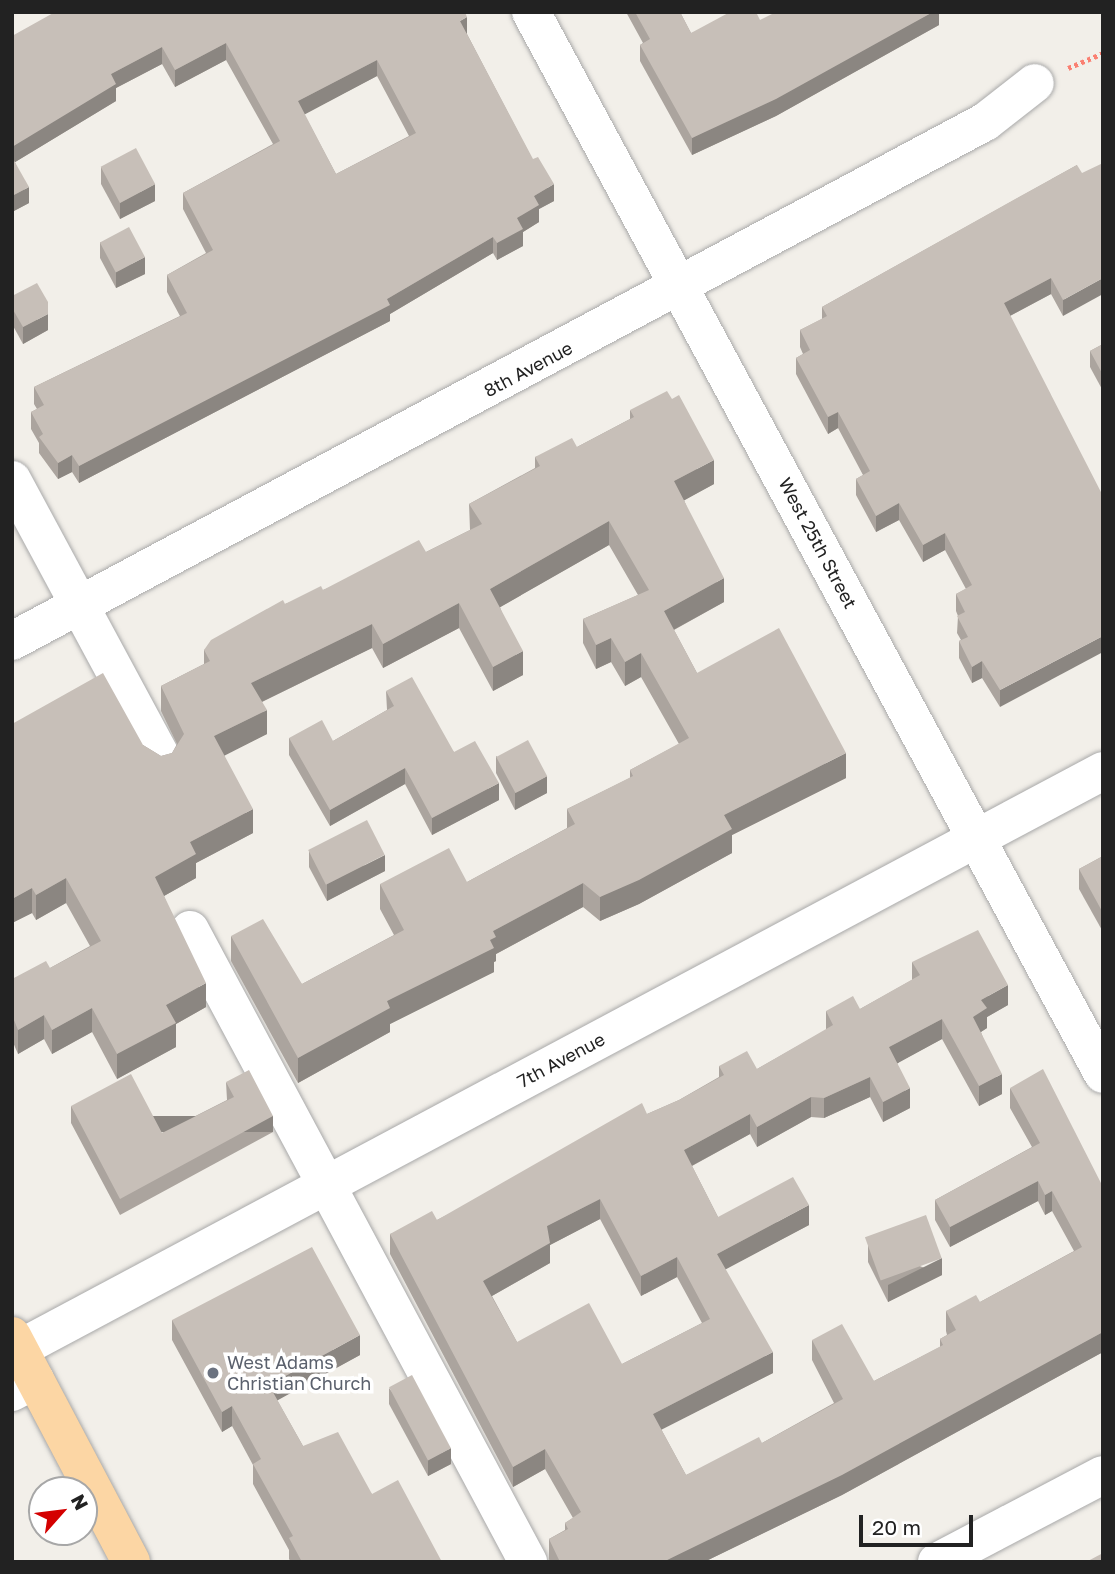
<!DOCTYPE html>
<style>
body{margin:0}
#map{position:relative;width:1115px;height:1574px;overflow:hidden;background:#f2efe9;font-family:"Golos Text",sans-serif}
div>[style]{position:absolute}
[style*='--x']{left:calc(var(--x)*1px);top:calc(var(--y)*1px);width:calc(var(--w)*1px);rotate:calc(var(--a)*1deg)}
.path>*{height:4.5px;margin-top:-2.25px;transform-origin:0;background:repeating-linear-gradient(90deg,#fa8072 0 3.5px,transparent 0 7px)}
.roads{filter:drop-shadow(0 0 2px #a9a9a9) drop-shadow(0 0 2px #a9a9a9)}
.minor>*{height:38px;margin:-19px;padding:0 19px;transform-origin:19px;border-radius:19px;background:#fff}
.major>*{height:38px;margin:-19px;padding:0 19px;transform-origin:19px;border-radius:19px;background:#fcd6a4}
.wall>*{inset:0;background:#aba49e}
.shaded-wall>*{inset:0;background:#8b8681;transform-origin:0 0}
.building>*{inset:0;background:#c7bfb8;transform-origin:0 0}
.dots>*{width:19px;height:19px;translate:-50% -50%;box-sizing:border-box;border:4px solid #fff;border-radius:50%}
span{translate:-50% -50%;white-space:nowrap;text-align:center;line-height:1.15;-webkit-text-stroke:7px #fff;paint-order:stroke}
.street-label{font-size:18px;color:#222}
.worship-label{font-size:18px;color:#5b616d}
.left{translate:0 -50%;text-align:left}
.frame{position:absolute;inset:0;border:14px solid #222;pointer-events:none}
.north{position:absolute;left:28px;top:1476px;width:70px;height:70px;box-sizing:border-box;background:#fff;border:2px solid #a7a7a7;border-radius:50%;rotate:62deg;font-size:19px;font-weight:700;line-height:28px;text-align:center;color:#222}
.north::after{content:'';display:block;margin:auto;width:24px;height:32px;background:#d40000;clip-path:polygon(50% 0,100% 100%,50% 72%,0 100%)}
.scale{position:absolute;left:859px;top:1515px;width:114px;height:32px;box-sizing:border-box;border:4px solid #222;border-top:0;padding-left:9px;font-size:21px;line-height:24px;white-space:nowrap;color:#222;-webkit-text-stroke:5px #fff;paint-order:stroke}
</style>
<div id="map">
<div class="path">
<i style="--x:1068;--y:68;--w:38;--a:-23"></i>
</div>
<div class="roads">
<div class="minor">
<i style="--x:531;--y:12;--w:1206;--a:61.69"></i>
<i style="--x:12;--y:480;--w:316;--a:61.7"></i>
<i style="--x:12;--y:641;--w:1103;--a:-28.08"></i>
<i style="--x:985;--y:122;--w:63;--a:-38"></i>
<i style="--x:190;--y:930;--w:717;--a:61.86"></i>
<i style="--x:19;--y:1349;--w:1228;--a:-28.07"></i>
<i style="--x:12;--y:1392;--w:26;--a:-28"></i>
<i style="--x:937;--y:1562;--w:187;--a:-27.7"></i>
</div>
<div class="major">
<i style="--x:12;--y:1336;--w:255;--a:62.2"></i>
</div>
</div>
<div class="wall">
<i style="clip-path:polygon(626px 12px,680px 12px,691px 33px,760px 20px,939px 12px,939px 25px,776px 116px,692px 155px,640px 61px,640px 45px,643px 43px)"></i>
<i style="clip-path:polygon(evenodd,467px 33px,467px 34px,554px 201px,539px 209px,539px 222px,523px 232px,523px 246px,497px 260px,493px 253px,390px 314px,390px 321px,79px 483px,72px 472px,58px 479px,39px 453px,39px 443px,31px 429px,31px 412px,37px 409px,34px 404px,34px 387px,180px 316px,167px 292px,167px 275px,206px 253px,183px 209px,183px 193px,273px 144px,226px 60px,175px 87px,162px 64px,116px 88px,116px 101px,15px 162px,29px 203px,12px 212px,12px 36px,467px 33px,377px 76px,409px 136px,336px 174px,304px 114px,377px 76px)"></i>
<i style="clip-path:polygon(1077px 165px,1063px 316px,1051px 294px,1010px 316px,1000px 707px,982px 678px,972px 683px,959px 658px,959px 641px,961px 640px,957px 633px,958px 616px,956px 611px,956px 594px,966px 589px,945px 550px,923px 562px,899px 520px,876px 532px,856px 495px,856px 479px,863px 475px,838px 428px,828px 434px,796px 374px,796px 358px,803px 354px,800px 347px,800px 330px,822px 319px,822px 307px)"></i>
<i style="clip-path:polygon(101px 167px,155px 201px,120px 219px,101px 184px)"></i>
<i style="clip-path:polygon(100px 242px,145px 274px,116px 288px,100px 258px)"></i>
<i style="clip-path:polygon(12px 296px,48px 330px,23px 344px,12px 324px)"></i>
<i style="clip-path:polygon(1103px 344px,1103px 391px,1090px 367px,1090px 351px)"></i>
<i style="clip-path:polygon(630px 410px,714px 484px,684px 500px,724px 602px,674px 630px,697px 673px,846px 778px,732px 835px,732px 853px,639px 904px,600px 921px,583px 907px,496px 954px,496px 961px,494px 962px,494px 972px,390px 1024px,390px 1032px,298px 1083px,231px 961px,231px 936px,302px 984px,394px 935px,380px 909px,380px 884px,467px 882px,567px 828px,567px 809px,630px 778px,630px 770px,679px 744px,641px 677px,625px 686px,611px 662px,596px 669px,583px 643px,583px 619px,638px 595px,609px 545px,500px 607px,523px 675px,493px 691px,459px 628px,383px 668px,372px 648px,262px 702px,267px 734px,224px 755px,253px 833px,196px 863px,196px 878px,164px 896px,206px 1007px,176px 1024px,176px 1047px,117px 1079px,92px 1032px,52px 1054px,44px 1039px,18px 1054px,12px 1040px,12px 979px,50px 968px,90px 946px,66px 903px,36px 920px,32px 913px,12px 923px,12px 724px,143px 745px,161px 756px,172px 753px,177px 744px,161px 711px,161px 686px,204px 664px,204px 650px,285px 604px,426px 552px,470px 530px,469px 504px,535px 468px,535px 457px,577px 447px,630px 419px)"></i>
<i style="clip-path:polygon(386px 691px,454px 752px,499px 800px,432px 835px,405px 784px,330px 826px,289px 755px,289px 738px,333px 741px,387px 710px)"></i>
<i style="clip-path:polygon(496px 756px,547px 793px,515px 810px,496px 773px)"></i>
<i style="clip-path:polygon(309px 851px,385px 871px,327px 901px,309px 867px)"></i>
<i style="clip-path:polygon(1103px 856px,1103px 932px,1079px 889px,1079px 869px)"></i>
<i style="clip-path:polygon(evenodd,912px 962px,1008px 1005px,987px 1017px,987px 1028px,981px 1032px,1002px 1094px,979px 1106px,942px 1039px,897px 1063px,910px 1108px,883px 1122px,870px 1097px,824px 1118px,811px 1117px,757px 1147px,750px 1134px,692px 1166px,718px 1217px,809px 1225px,725px 1269px,773px 1373px,661px 1429px,686px 1475px,762px 1443px,834px 1403px,812px 1360px,812px 1340px,874px 1381px,940px 1347px,940px 1339px,947px 1335px,946px 1331px,946px 1311px,980px 1302px,1074px 1251px,1052px 1211px,1045px 1215px,1038px 1201px,950px 1247px,935px 1220px,935px 1200px,1032px 1147px,1010px 1108px,1010px 1088px,1103px 1187px,1103px 1352px,842px 1495px,704px 1562px,550px 1562px,549px 1559px,549px 1539px,565px 1530px,565px 1523px,573px 1518px,545px 1469px,513px 1487px,390px 1254px,390px 1234px,437px 1220px,647px 1114px,679px 1100px,719px 1077px,719px 1066px,757px 1069px,826px 1030px,826px 1011px,860px 1009px,912px 980px,912px 962px,600px 1219px,641px 1296px,677px 1277px,702px 1323px,622px 1364px,517px 1342px,492px 1296px,550px 1263px,550px 1245px,600px 1219px)"></i>
<i style="clip-path:polygon(226px 1082px,273px 1132px,120px 1215px,71px 1123px,71px 1106px,162px 1133px,227px 1100px)"></i>
<i style="clip-path:polygon(868px 1245px,942px 1275px,888px 1302px,868px 1262px)"></i>
<i style="clip-path:polygon(172px 1320px,360px 1355px,277px 1400px,303px 1446px,372px 1494px,442px 1562px,291px 1562px,289px 1559px,289px 1550px,253px 1484px,253px 1465px,232px 1426px,222px 1432px,172px 1340px)"></i>
<i style="clip-path:polygon(389px 1388px,451px 1464px,428px 1476px,389px 1404px)"></i>
</div>
<div class="shaded-wall">
<i style="clip-path:polygon(933px 12px,939px 12px,939px 25px,776px 116px,692px 155px,692px 138px)"></i>
<i style="clip-path:polygon(467px 17px,467px 33px,460px 38px,460px 21px)"></i>
<i style="clip-path:polygon(226px 43px,226px 60px,175px 87px,175px 70px)"></i>
<i style="clip-path:polygon(162px 47px,162px 64px,116px 88px,116px 101px,12px 164px,12px 147px,111px 74px)"></i>
<i style="clip-path:polygon(377px 60px,377px 76px,298px 118px,298px 101px)"></i>
<i style="clip-path:polygon(155px 184px,155px 201px,120px 219px,120px 203px)"></i>
<i style="clip-path:polygon(554px 184px,554px 201px,539px 209px,539px 222px,523px 232px,523px 246px,497px 260px,497px 243px,534px 196px)"></i>
<i style="clip-path:polygon(29px 187px,29px 203px,12px 212px,12px 196px)"></i>
<i style="clip-path:polygon(493px 237px,493px 253px,390px 314px,390px 321px,79px 483px,79px 466px,387px 299px)"></i>
<i style="clip-path:polygon(145px 257px,145px 274px,116px 288px,116px 272px)"></i>
<i style="clip-path:polygon(1051px 278px,1051px 294px,1004px 319px,1004px 303px)"></i>
<i style="clip-path:polygon(1103px 278px,1103px 294px,1063px 316px,1063px 300px)"></i>
<i style="clip-path:polygon(48px 314px,48px 330px,23px 344px,23px 327px)"></i>
<i style="clip-path:polygon(838px 412px,838px 428px,828px 434px,828px 417px)"></i>
<i style="clip-path:polygon(72px 455px,72px 472px,58px 479px,58px 463px)"></i>
<i style="clip-path:polygon(714px 460px,714px 484px,674px 506px,674px 481px)"></i>
<i style="left:13px;top:491px;width:40px;height:1px;rotate:90deg"></i>
<i style="clip-path:polygon(899px 503px,899px 520px,876px 532px,876px 516px)"></i>
<i style="clip-path:polygon(609px 521px,609px 545px,490px 613px,490px 589px)"></i>
<i style="clip-path:polygon(945px 533px,945px 550px,923px 562px,923px 545px)"></i>
<i style="clip-path:polygon(724px 578px,724px 602px,664px 635px,664px 611px)"></i>
<i style="clip-path:polygon(459px 603px,459px 628px,383px 668px,383px 644px)"></i>
<i style="clip-path:polygon(372px 624px,372px 648px,251px 707px,251px 683px)"></i>
<i style="clip-path:polygon(1103px 636px,1103px 652px,1000px 707px,1000px 690px)"></i>
<i style="clip-path:polygon(611px 638px,611px 662px,596px 669px,596px 645px)"></i>
<i style="clip-path:polygon(523px 651px,523px 675px,493px 691px,493px 667px)"></i>
<i style="clip-path:polygon(641px 653px,641px 677px,625px 686px,625px 662px)"></i>
<i style="clip-path:polygon(982px 661px,982px 678px,972px 683px,972px 667px)"></i>
<i style="clip-path:polygon(267px 710px,267px 734px,214px 761px,214px 736px)"></i>
<i style="clip-path:polygon(846px 753px,846px 778px,732px 835px,732px 853px,639px 904px,600px 921px,600px 897px,724px 815px)"></i>
<i style="clip-path:polygon(405px 768px,405px 784px,330px 826px,330px 810px)"></i>
<i style="clip-path:polygon(547px 776px,547px 793px,515px 810px,515px 793px)"></i>
<i style="clip-path:polygon(499px 783px,499px 800px,432px 835px,432px 818px)"></i>
<i style="clip-path:polygon(253px 809px,253px 833px,196px 863px,196px 878px,155px 901px,155px 877px,190px 842px)"></i>
<i style="clip-path:polygon(385px 855px,385px 871px,327px 901px,327px 884px)"></i>
<i style="clip-path:polygon(66px 878px,66px 903px,36px 920px,36px 895px)"></i>
<i style="clip-path:polygon(583px 883px,583px 907px,496px 954px,496px 961px,494px 962px,494px 972px,390px 1024px,390px 1032px,298px 1083px,298px 1058px,387px 1001px,490px 940px,493px 931px)"></i>
<i style="clip-path:polygon(32px 888px,32px 913px,12px 923px,12px 899px)"></i>
<i style="clip-path:polygon(206px 983px,206px 1007px,176px 1024px,176px 1047px,117px 1079px,117px 1054px,166px 1005px)"></i>
<i style="clip-path:polygon(1008px 985px,1008px 1005px,987px 1017px,987px 1028px,973px 1037px,973px 1017px,981px 1000px)"></i>
<i style="clip-path:polygon(92px 1008px,92px 1032px,52px 1054px,52px 1030px)"></i>
<i style="clip-path:polygon(44px 1015px,44px 1039px,18px 1054px,18px 1030px)"></i>
<i style="clip-path:polygon(942px 1019px,942px 1039px,889px 1068px,889px 1047px)"></i>
<i style="clip-path:polygon(1002px 1074px,1002px 1094px,979px 1106px,979px 1086px)"></i>
<i style="clip-path:polygon(870px 1077px,870px 1097px,824px 1118px,824px 1098px)"></i>
<i style="clip-path:polygon(910px 1088px,910px 1108px,883px 1122px,883px 1102px)"></i>
<i style="clip-path:polygon(811px 1097px,811px 1117px,757px 1147px,757px 1127px)"></i>
<i style="clip-path:polygon(750px 1114px,750px 1134px,684px 1170px,684px 1150px)"></i>
<i style="left:273px;top:1116px;width:16px;height:174px;rotate:90deg"></i>
<i style="clip-path:polygon(1038px 1181px,1038px 1201px,950px 1247px,950px 1227px)"></i>
<i style="clip-path:polygon(1052px 1191px,1052px 1211px,1045px 1215px,1045px 1195px)"></i>
<i style="clip-path:polygon(600px 1199px,600px 1219px,550px 1245px,550px 1263px,483px 1301px,483px 1281px,547px 1226px)"></i>
<i style="clip-path:polygon(809px 1205px,809px 1225px,717px 1274px,717px 1254px)"></i>
<i style="clip-path:polygon(677px 1257px,677px 1277px,641px 1296px,641px 1276px)"></i>
<i style="clip-path:polygon(942px 1258px,942px 1275px,888px 1302px,888px 1285px)"></i>
<i style="clip-path:polygon(1103px 1332px,1103px 1352px,842px 1495px,704px 1562px,663px 1562px)"></i>
<i style="clip-path:polygon(360px 1335px,360px 1355px,269px 1405px,269px 1385px)"></i>
<i style="clip-path:polygon(773px 1352px,773px 1373px,653px 1434px,653px 1414px)"></i>
<i style="clip-path:polygon(232px 1406px,232px 1426px,222px 1432px,222px 1412px)"></i>
<i style="clip-path:polygon(451px 1448px,451px 1464px,428px 1476px,428px 1460px)"></i>
<i style="clip-path:polygon(545px 1449px,545px 1469px,513px 1487px,513px 1467px)"></i>
</div>
<div class="building">
<i style="clip-path:polygon(evenodd,55px 12px,465px 12px,467px 17px,460px 21px,533px 159px,538px 157px,554px 184px,534px 196px,539px 205px,517px 218px,523px 229px,497px 243px,493px 237px,387px 299px,390px 305px,79px 466px,72px 455px,58px 463px,39px 437px,43px 434px,31px 412px,44px 405px,34px 387px,187px 313px,167px 275px,213px 250px,183px 193px,280px 141px,226px 43px,175px 70px,162px 47px,111px 74px,116px 84px,12px 147px,12px 36px,55px 12px,377px 60px,416px 133px,336px 174px,298px 101px,377px 60px)"></i>
<i style="clip-path:polygon(635px 12px,680px 12px,691px 33px,730px 12px,756px 12px,760px 20px,776px 12px,933px 12px,776px 99px,692px 138px,640px 45px,650px 39px)"></i>
<i style="left:136px;top:148px;width:41px;height:40px;rotate:62deg"></i>
<i style="clip-path:polygon(12px 157px,29px 187px,12px 196px)"></i>
<i style="clip-path:polygon(1103px 163px,1103px 278px,1063px 300px,1051px 278px,1004px 303px,1103px 496px,1103px 636px,1000px 690px,982px 661px,972px 667px,959px 641px,968px 637px,957px 616px,965px 612px,956px 594px,972px 585px,945px 533px,923px 545px,899px 503px,876px 516px,856px 479px,870px 471px,838px 412px,828px 417px,796px 358px,810px 350px,800px 330px,827px 316px,822px 307px,1017px 198px,1077px 165px,1082px 173px)"></i>
<i style="left:129px;top:227px;width:34px;height:33px;rotate:62deg"></i>
<i style="clip-path:polygon(37px 283px,48px 302px,48px 314px,23px 327px,12px 308px,12px 296px)"></i>
<i style="clip-path:polygon(1103px 344px,1103px 375px,1090px 351px)"></i>
<i style="clip-path:polygon(667px 391px,672px 399px,679px 395px,714px 460px,674px 481px,724px 578px,664px 611px,697px 673px,779px 628px,846px 753px,724px 815px,732px 829px,639px 880px,600px 897px,583px 883px,493px 931px,496px 937px,490px 940px,494px 948px,387px 1001px,390px 1008px,298px 1058px,231px 936px,263px 919px,302px 984px,404px 930px,380px 884px,449px 848px,467px 882px,575px 824px,567px 809px,633px 776px,630px 770px,689px 738px,641px 653px,625px 662px,611px 638px,596px 645px,583px 619px,649px 590px,609px 521px,490px 589px,523px 651px,493px 667px,459px 603px,383px 644px,372px 624px,251px 683px,267px 710px,214px 736px,253px 809px,190px 842px,196px 854px,155px 877px,206px 983px,166px 1005px,176px 1023px,117px 1054px,92px 1008px,52px 1030px,44px 1015px,18px 1030px,12px 1015px,12px 979px,46px 961px,50px 968px,101px 941px,66px 878px,36px 895px,32px 888px,12px 899px,12px 724px,103px 673px,143px 745px,161px 756px,172px 753px,184px 734px,161px 686px,210px 661px,204px 650px,211px 640px,283px 600px,285px 604px,321px 586px,323px 590px,419px 540px,426px 552px,482px 524px,469px 504px,540px 466px,535px 457px,572px 438px,577px 447px,634px 417px,630px 410px)"></i>
<i style="clip-path:polygon(412px 677px,454px 752px,475px 741px,499px 783px,432px 818px,405px 768px,330px 810px,289px 738px,322px 720px,333px 741px,394px 706px,386px 691px)"></i>
<i style="left:528px;top:740px;width:41px;height:36px;rotate:62deg"></i>
<i style="left:367px;top:820px;width:39px;height:66px;rotate:63deg"></i>
<i style="clip-path:polygon(1103px 856px,1103px 913px,1079px 869px)"></i>
<i style="clip-path:polygon(evenodd,978px 930px,1008px 985px,981px 1000px,987px 1008px,973px 1017px,1002px 1074px,979px 1086px,942px 1019px,889px 1047px,910px 1088px,883px 1102px,870px 1077px,824px 1098px,811px 1097px,757px 1127px,750px 1114px,684px 1150px,718px 1217px,793px 1177px,809px 1205px,717px 1254px,773px 1352px,653px 1414px,686px 1475px,759px 1437px,762px 1443px,843px 1399px,812px 1340px,842px 1324px,874px 1381px,943px 1345px,940px 1339px,956px 1330px,946px 1311px,976px 1295px,980px 1302px,1082px 1247px,1052px 1191px,1045px 1195px,1038px 1181px,950px 1227px,935px 1200px,1040px 1143px,1010px 1088px,1043px 1069px,1103px 1187px,1103px 1332px,842px 1475px,663px 1562px,560px 1562px,549px 1539px,568px 1529px,565px 1523px,581px 1512px,545px 1449px,513px 1467px,390px 1234px,432px 1211px,437px 1220px,642px 1103px,647px 1114px,679px 1100px,724px 1075px,719px 1066px,747px 1051px,757px 1069px,833px 1025px,826px 1011px,853px 996px,860px 1009px,920px 975px,912px 962px,978px 930px,600px 1199px,641px 1276px,677px 1257px,710px 1319px,622px 1364px,589px 1303px,517px 1342px,483px 1281px,550px 1243px,547px 1226px,600px 1199px)"></i>
<i style="clip-path:polygon(249px 1070px,273px 1116px,120px 1199px,71px 1106px,131px 1074px,162px 1133px,234px 1097px,226px 1082px)"></i>
<i style="left:926px;top:1215px;width:46px;height:65px;rotate:70deg"></i>
<i style="clip-path:polygon(312px 1247px,360px 1335px,269px 1385px,303px 1446px,338px 1432px,372px 1494px,398px 1480px,442px 1562px,302px 1562px,289px 1538px,293px 1536px,253px 1464px,261px 1459px,232px 1406px,222px 1412px,172px 1320px)"></i>
<i style="left:412px;top:1375px;width:83px;height:26px;rotate:62deg"></i>
<i style="clip-path:polygon(1103px 1553px,1103px 1562px,1086px 1562px)"></i>
</div>
<div class="dots">
<i style="left:213px;top:1373px;background:#6b7280"></i>
</div>
<div class="street-label">
<span style="left:528px;top:369px;rotate:-28deg">8th Avenue</span>
<span style="left:818px;top:543px;rotate:62deg">West 25th Street</span>
<span style="left:561px;top:1060px;rotate:-28deg">7th Avenue</span>
</div>
<div class="worship-label">
<span class="left" style="left:227px;top:1373px">West Adams<br>Christian Church</span>
</div>
<div class="frame"></div>
<div class="north">N</div>
<div class="scale">20 m</div>
</div>
